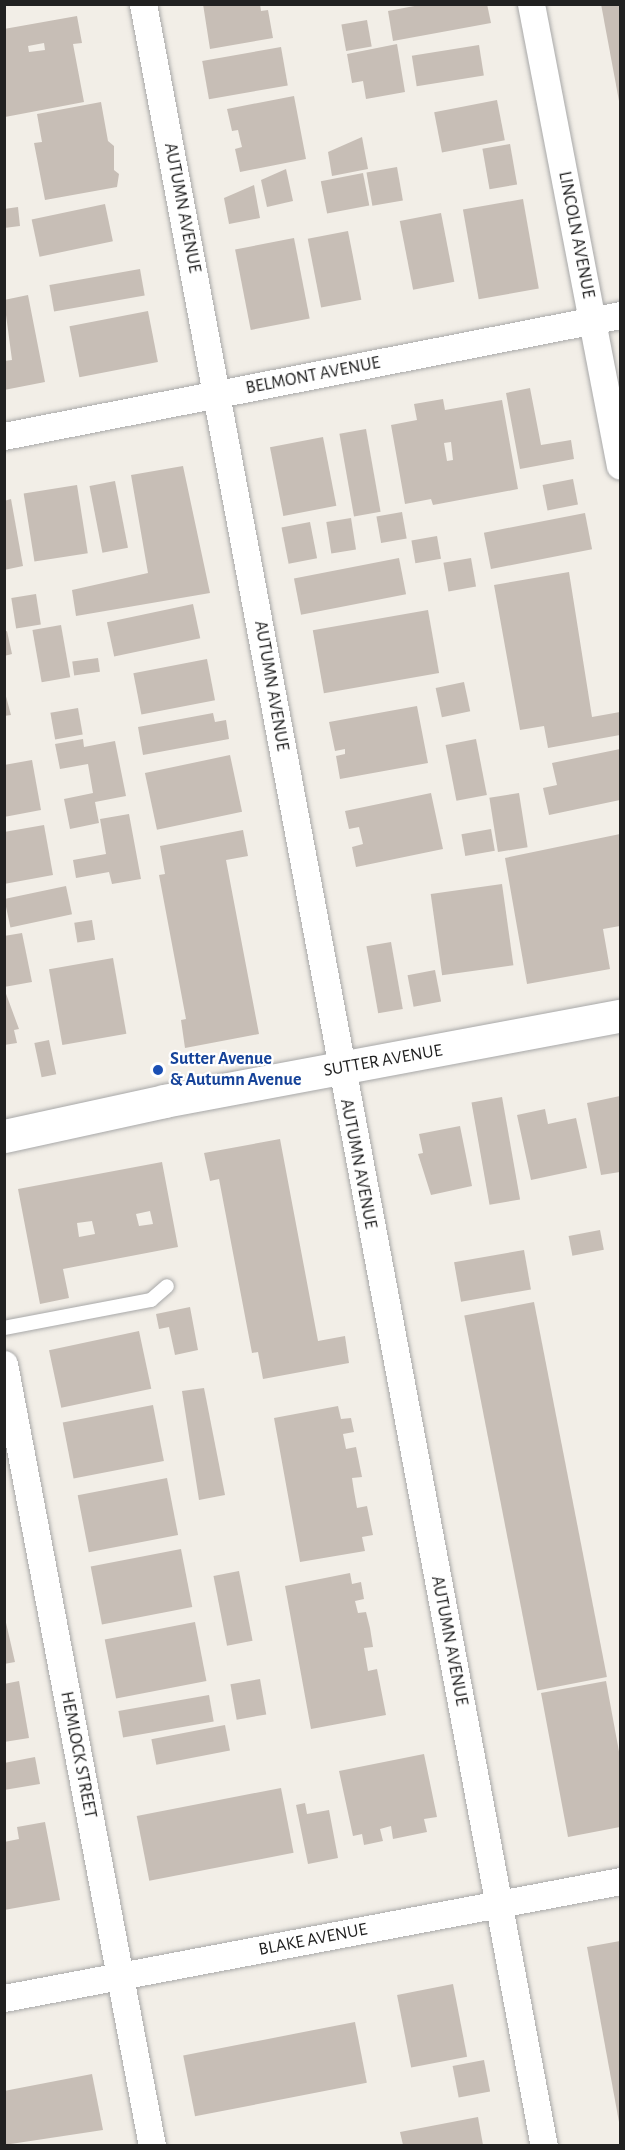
<!DOCTYPE html>
<style>
body{margin:0}
#map{position:relative;width:625px;height:2150px;overflow:hidden;background:#f2eee7;font-family:"Alegreya Sans",sans-serif}
div>[style]{position:absolute}
[style*='--x']{left:calc(var(--x)*1px);top:calc(var(--y)*1px);width:calc(var(--w)*1px);rotate:calc(var(--a)*1deg)}
.building>*{inset:0;background:#c7beb6;transform-origin:0 0}
.roads{filter:drop-shadow(0 0 2px #a8a8a8) drop-shadow(0 0 2px #a8a8a8)}
.service>*{height:14px;margin:-7px;padding:0 7px;transform-origin:7px;border-radius:7px;background:#fff}
.minor>*{height:27px;margin:-13.5px;padding:0 13.5px;transform-origin:13.5px;border-radius:13.5px;background:#fff}
.tertiary>*{height:33px;margin:-16.5px;padding:0 16.5px;transform-origin:16.5px;border-radius:16.5px;background:#fff}
.dots>*{width:16px;height:16px;translate:-50% -50%;box-sizing:border-box;border:3px solid #fff;border-radius:50%}
span{translate:-50% -50%;white-space:nowrap;text-align:center;line-height:1.15;-webkit-text-stroke:4.5px #fff;paint-order:stroke}
.street-label{font-size:18px;color:#212121}
.transit-label{font-size:18px;color:#164399;font-weight:700}
.left{translate:0 -50%;text-align:left}
.frame{position:absolute;inset:0;border:6px solid #212121;pointer-events:none}
</style>
<div id="map">
<div class="building">
<i style="clip-path:polygon(203px 4px,260px 4px,261px 11px,268px 10px,273px 38px,210px 49px)"></i>
<i style="clip-path:polygon(425px 4px,487px 4px,491px 23px,393px 41px,388px 11px)"></i>
<i style="clip-path:polygon(601px 4px,620px 4px,620px 101px,619px 101px)"></i>
<i style="clip-path:polygon(evenodd,77px 16px,82px 43px,73px 44px,84px 102px,5px 117px,4px 29px,77px 16px,44px 43px,45px 50px,29px 52px,28px 46px,44px 43px)"></i>
<i style="left:367px;top:20px;width:27px;height:26px;rotate:80deg"></i>
<i style="clip-path:polygon(397px 44px,405px 92px,366px 99px,363px 81px,352px 83px,347px 54px)"></i>
<i style="left:479px;top:45px;width:31px;height:68px;rotate:81deg"></i>
<i style="left:281px;top:47px;width:39px;height:80px;rotate:80deg"></i>
<i style="clip-path:polygon(294px 96px,306px 159px,240px 172px,235px 149px,242px 147px,240px 139px,238px 130px,232px 131px,227px 109px)"></i>
<i style="left:497px;top:100px;width:41px;height:64px;rotate:79deg"></i>
<i style="clip-path:polygon(101px 102px,108px 141px,114px 146px,114px 170px,119px 174px,117px 187px,45px 200px,34px 143px,42px 142px,37px 114px)"></i>
<i style="clip-path:polygon(362px 137px,368px 169px,332px 176px,328px 152px)"></i>
<i style="left:510px;top:144px;width:41px;height:28px;rotate:80deg"></i>
<i style="left:397px;top:167px;width:34px;height:31px;rotate:80deg"></i>
<i style="clip-path:polygon(286px 169px,293px 201px,267px 207px,261px 180px)"></i>
<i style="left:363px;top:173px;width:33px;height:43px;rotate:79deg"></i>
<i style="clip-path:polygon(254px 185px,260px 218px,229px 224px,224px 198px)"></i>
<i style="left:523px;top:199px;width:91px;height:61px;rotate:80deg"></i>
<i style="left:105px;top:204px;width:38px;height:75px;rotate:78deg"></i>
<i style="clip-path:polygon(18px 207px,20px 226px,4px 228px,4px 209px)"></i>
<i style="left:441px;top:213px;width:70px;height:42px;rotate:79deg"></i>
<i style="left:348px;top:231px;width:70px;height:41px;rotate:79deg"></i>
<i style="left:294px;top:238px;width:82px;height:60px;rotate:79deg"></i>
<i style="left:140px;top:269px;width:27px;height:92px;rotate:80deg"></i>
<i style="clip-path:polygon(28px 295px,45px 382px,4px 390px,4px 361px,12px 360px,4px 300px)"></i>
<i style="left:148px;top:311px;width:52px;height:80px;rotate:79deg"></i>
<i style="clip-path:polygon(530px 388px,541px 445px,571px 440px,574px 459px,520px 469px,506px 393px)"></i>
<i style="clip-path:polygon(evenodd,443px 399px,445px 410px,502px 400px,518px 489px,433px 505px,431px 499px,405px 504px,391px 425px,417px 420px,414px 404px,443px 399px,451px 442px,453px 460px,447px 461px,444px 443px,451px 442px)"></i>
<i style="left:366px;top:429px;width:84px;height:27px;rotate:80deg"></i>
<i style="left:323px;top:437px;width:70px;height:54px;rotate:79deg"></i>
<i style="clip-path:polygon(183px 466px,210px 593px,76px 616px,72px 590px,148px 573px,131px 475px)"></i>
<i style="left:573px;top:479px;width:26px;height:31px;rotate:79deg"></i>
<i style="left:115px;top:481px;width:68px;height:26px;rotate:79deg"></i>
<i style="left:77px;top:485px;width:69px;height:54px;rotate:81deg"></i>
<i style="clip-path:polygon(11px 499px,23px 566px,4px 570px,4px 501px)"></i>
<i style="left:402px;top:512px;width:27px;height:26px;rotate:80deg"></i>
<i style="left:585px;top:513px;width:37px;height:103px;rotate:79deg"></i>
<i style="left:351px;top:518px;width:32px;height:25px;rotate:81deg"></i>
<i style="left:310px;top:522px;width:37px;height:29px;rotate:79deg"></i>
<i style="left:437px;top:536px;width:23px;height:26px;rotate:80deg"></i>
<i style="left:399px;top:558px;width:37px;height:107px;rotate:79deg"></i>
<i style="left:471px;top:558px;width:29px;height:28px;rotate:80deg"></i>
<i style="clip-path:polygon(569px 572px,592px 717px,620px 712px,620px 735px,548px 748px,544px 726px,520px 730px,494px 585px)"></i>
<i style="left:36px;top:594px;width:31px;height:25px;rotate:81deg"></i>
<i style="left:193px;top:604px;width:35px;height:88px;rotate:78deg"></i>
<i style="left:428px;top:610px;width:64px;height:117px;rotate:80deg"></i>
<i style="left:61px;top:625px;width:53px;height:29px;rotate:80deg"></i>
<i style="clip-path:polygon(7px 631px,12px 654px,4px 656px,4px 632px)"></i>
<i style="left:98px;top:658px;width:14px;height:26px;rotate:82deg"></i>
<i style="left:207px;top:659px;width:42px;height:75px;rotate:79deg"></i>
<i style="left:464px;top:682px;width:30px;height:29px;rotate:78deg"></i>
<i style="clip-path:polygon(4px 689px,11px 715px,4px 716px)"></i>
<i style="clip-path:polygon(417px 706px,428px 763px,340px 779px,336px 756px,345px 754px,345px 749px,335px 751px,329px 722px)"></i>
<i style="left:78px;top:708px;width:27px;height:28px;rotate:80deg"></i>
<i style="clip-path:polygon(213px 713px,215px 722px,226px 720px,229px 739px,143px 755px,138px 727px)"></i>
<i style="clip-path:polygon(83px 739px,84px 747px,115px 741px,126px 796px,95px 802px,99px 823px,70px 829px,64px 799px,93px 793px,88px 764px,60px 769px,55px 744px)"></i>
<i style="left:476px;top:739px;width:57px;height:31px;rotate:79deg"></i>
<i style="clip-path:polygon(620px 749px,620px 800px,549px 815px,543px 788px,557px 785px,552px 763px)"></i>
<i style="left:230px;top:755px;width:58px;height:87px;rotate:78deg"></i>
<i style="clip-path:polygon(32px 760px,41px 810px,4px 817px,4px 765px)"></i>
<i style="clip-path:polygon(431px 793px,443px 849px,356px 867px,352px 847px,363px 844px,359px 827px,349px 829px,345px 811px)"></i>
<i style="left:519px;top:793px;width:55px;height:30px;rotate:81deg"></i>
<i style="clip-path:polygon(129px 814px,141px 879px,112px 884px,109px 872px,76px 878px,73px 860px,106px 854px,100px 819px)"></i>
<i style="clip-path:polygon(44px 825px,53px 875px,4px 884px,4px 832px)"></i>
<i style="left:491px;top:829px;width:22px;height:30px;rotate:80deg"></i>
<i style="clip-path:polygon(243px 830px,248px 856px,226px 860px,259px 1034px,185px 1048px,181px 1020px,186px 1019px,159px 875px,165px 874px,160px 846px)"></i>
<i style="clip-path:polygon(620px 834px,620px 926px,603px 929px,610px 969px,527px 984px,505px 858px)"></i>
<i style="left:502px;top:884px;width:82px;height:72px;rotate:82deg"></i>
<i style="left:66px;top:886px;width:29px;height:63px;rotate:78deg"></i>
<i style="left:92px;top:920px;width:20px;height:18px;rotate:81deg"></i>
<i style="clip-path:polygon(22px 933px,32px 982px,4px 987px,4px 936px)"></i>
<i style="left:391px;top:942px;width:68px;height:25px;rotate:80deg"></i>
<i style="left:113px;top:958px;width:77px;height:65px;rotate:80deg"></i>
<i style="left:435px;top:970px;width:32px;height:28px;rotate:79deg"></i>
<i style="clip-path:polygon(5px 991px,19px 1029px,14px 1030px,17px 1043px,4px 1045px)"></i>
<i style="left:49px;top:1040px;width:35px;height:15px;rotate:78deg"></i>
<i style="clip-path:polygon(620px 1096px,620px 1172px,601px 1175px,587px 1103px)"></i>
<i style="left:502px;top:1097px;width:104px;height:31px;rotate:80deg"></i>
<i style="clip-path:polygon(545px 1109px,548px 1124px,576px 1118px,587px 1168px,531px 1180px,517px 1115px)"></i>
<i style="clip-path:polygon(460px 1126px,472px 1186px,431px 1195px,418px 1154px,423px 1153px,419px 1134px)"></i>
<i style="clip-path:polygon(280px 1139px,318px 1341px,345px 1336px,349px 1363px,263px 1379px,258px 1352px,252px 1353px,219px 1179px,210px 1181px,204px 1153px)"></i>
<i style="clip-path:polygon(evenodd,162px 1162px,178px 1247px,63px 1269px,69px 1298px,40px 1304px,18px 1189px,162px 1162px,150px 1211px,153px 1224px,139px 1226px,136px 1214px,150px 1211px,162px 1162px,92px 1221px,95px 1234px,79px 1237px,77px 1223px,92px 1221px)"></i>
<i style="left:600px;top:1230px;width:20px;height:32px;rotate:79deg"></i>
<i style="left:524px;top:1250px;width:40px;height:71px;rotate:80deg"></i>
<i style="left:534px;top:1302px;width:382px;height:71px;rotate:79deg"></i>
<i style="clip-path:polygon(190px 1307px,198px 1350px,175px 1355px,169px 1327px,159px 1329px,156px 1314px)"></i>
<i style="left:139px;top:1331px;width:59px;height:92px;rotate:78deg"></i>
<i style="clip-path:polygon(204px 1388px,225px 1495px,199px 1500px,182px 1391px)"></i>
<i style="left:153px;top:1405px;width:57px;height:92px;rotate:79deg"></i>
<i style="clip-path:polygon(338px 1406px,341px 1419px,351px 1418px,354px 1432px,343px 1434px,346px 1449px,356px 1447px,362px 1477px,352px 1478px,354px 1491px,357px 1508px,367px 1506px,373px 1535px,362px 1537px,365px 1551px,300px 1562px,274px 1418px)"></i>
<i style="left:167px;top:1478px;width:58px;height:91px;rotate:79deg"></i>
<i style="left:181px;top:1549px;width:59px;height:92px;rotate:79deg"></i>
<i style="left:239px;top:1571px;width:71px;height:26px;rotate:79deg"></i>
<i style="clip-path:polygon(350px 1573px,352px 1584px,361px 1582px,364px 1599px,355px 1601px,358px 1613px,366px 1612px,370px 1628px,373px 1647px,364px 1648px,368px 1671px,377px 1669px,386px 1715px,311px 1729px,285px 1586px)"></i>
<i style="clip-path:polygon(4px 1614px,15px 1662px,4px 1664px)"></i>
<i style="left:195px;top:1622px;width:60px;height:92px;rotate:79deg"></i>
<i style="left:260px;top:1679px;width:36px;height:30px;rotate:80deg"></i>
<i style="clip-path:polygon(19px 1681px,29px 1738px,4px 1742px,4px 1684px)"></i>
<i style="clip-path:polygon(606px 1681px,620px 1757px,620px 1827px,568px 1837px,541px 1693px)"></i>
<i style="left:209px;top:1695px;width:27px;height:92px;rotate:80deg"></i>
<i style="left:225px;top:1725px;width:26px;height:75px;rotate:79deg"></i>
<i style="clip-path:polygon(424px 1754px,437px 1817px,424px 1819px,427px 1832px,393px 1839px,391px 1826px,380px 1829px,383px 1841px,364px 1845px,362px 1834px,353px 1836px,339px 1771px)"></i>
<i style="clip-path:polygon(35px 1757px,40px 1784px,4px 1790px,4px 1763px)"></i>
<i style="left:281px;top:1788px;width:66px;height:147px;rotate:79deg"></i>
<i style="clip-path:polygon(305px 1803px,307px 1814px,329px 1810px,338px 1858px,308px 1864px,296px 1805px)"></i>
<i style="clip-path:polygon(45px 1822px,60px 1900px,4px 1910px,4px 1842px,19px 1839px,17px 1827px)"></i>
<i style="clip-path:polygon(620px 1941px,620px 2122px,619px 2122px,587px 1947px)"></i>
<i style="left:453px;top:1984px;width:74px;height:57px;rotate:79deg"></i>
<i style="left:355px;top:2022px;width:62px;height:175px;rotate:79deg"></i>
<i style="left:484px;top:2060px;width:32px;height:32px;rotate:79deg"></i>
<i style="clip-path:polygon(92px 2074px,103px 2130px,4px 2145px,4px 2091px)"></i>
<i style="clip-path:polygon(478px 2117px,483px 2145px,403px 2145px,400px 2132px)"></i>
</div>
<div class="roads">
<div class="service">
<i style="--x:4;--y:1328;--w:150;--a:-10.8"></i>
<i style="--x:151;--y:1300;--w:21;--a:-41"></i>
</div>
<div class="minor">
<i style="--x:143;--y:4;--w:2179;--a:79.4"></i>
<i style="--x:531;--y:4;--w:470;--a:79.1"></i>
<i style="--x:4;--y:436;--w:628;--a:-11.11"></i>
<i style="--x:4;--y:1364;--w:796;--a:79.28"></i>
<i style="--x:4;--y:1998;--w:627;--a:-10.75"></i>
</div>
<div class="tertiary">
<i style="--x:4;--y:1136;--w:164;--a:-12.3"></i>
<i style="--x:164;--y:1101;--w:464;--a:-10.6"></i>
</div>
</div>
<div class="dots">
<i style="left:158px;top:1070px;background:#1a4fb4"></i>
</div>
<div class="street-label">
<span style="left:182px;top:208px;rotate:79deg">AUTUMN AVENUE</span>
<span style="left:576px;top:235px;rotate:79deg">LINCOLN AVENUE</span>
<span style="left:313px;top:376px;rotate:-11deg">BELMONT AVENUE</span>
<span style="left:271px;top:686px;rotate:80deg">AUTUMN AVENUE</span>
<span style="left:383px;top:1061px;rotate:-10deg">SUTTER AVENUE</span>
<span style="left:358px;top:1164px;rotate:79deg">AUTUMN AVENUE</span>
<span style="left:449px;top:1641px;rotate:79deg">AUTUMN AVENUE</span>
<span style="left:78px;top:1755px;rotate:79deg">HEMLOCK STREET</span>
<span style="left:313px;top:1940px;rotate:-11deg">BLAKE AVENUE</span>
</div>
<div class="transit-label">
<span class="left" style="left:170px;top:1070px">Sutter Avenue<br>&amp; Autumn Avenue</span>
</div>
<div class="frame"></div>
</div>
